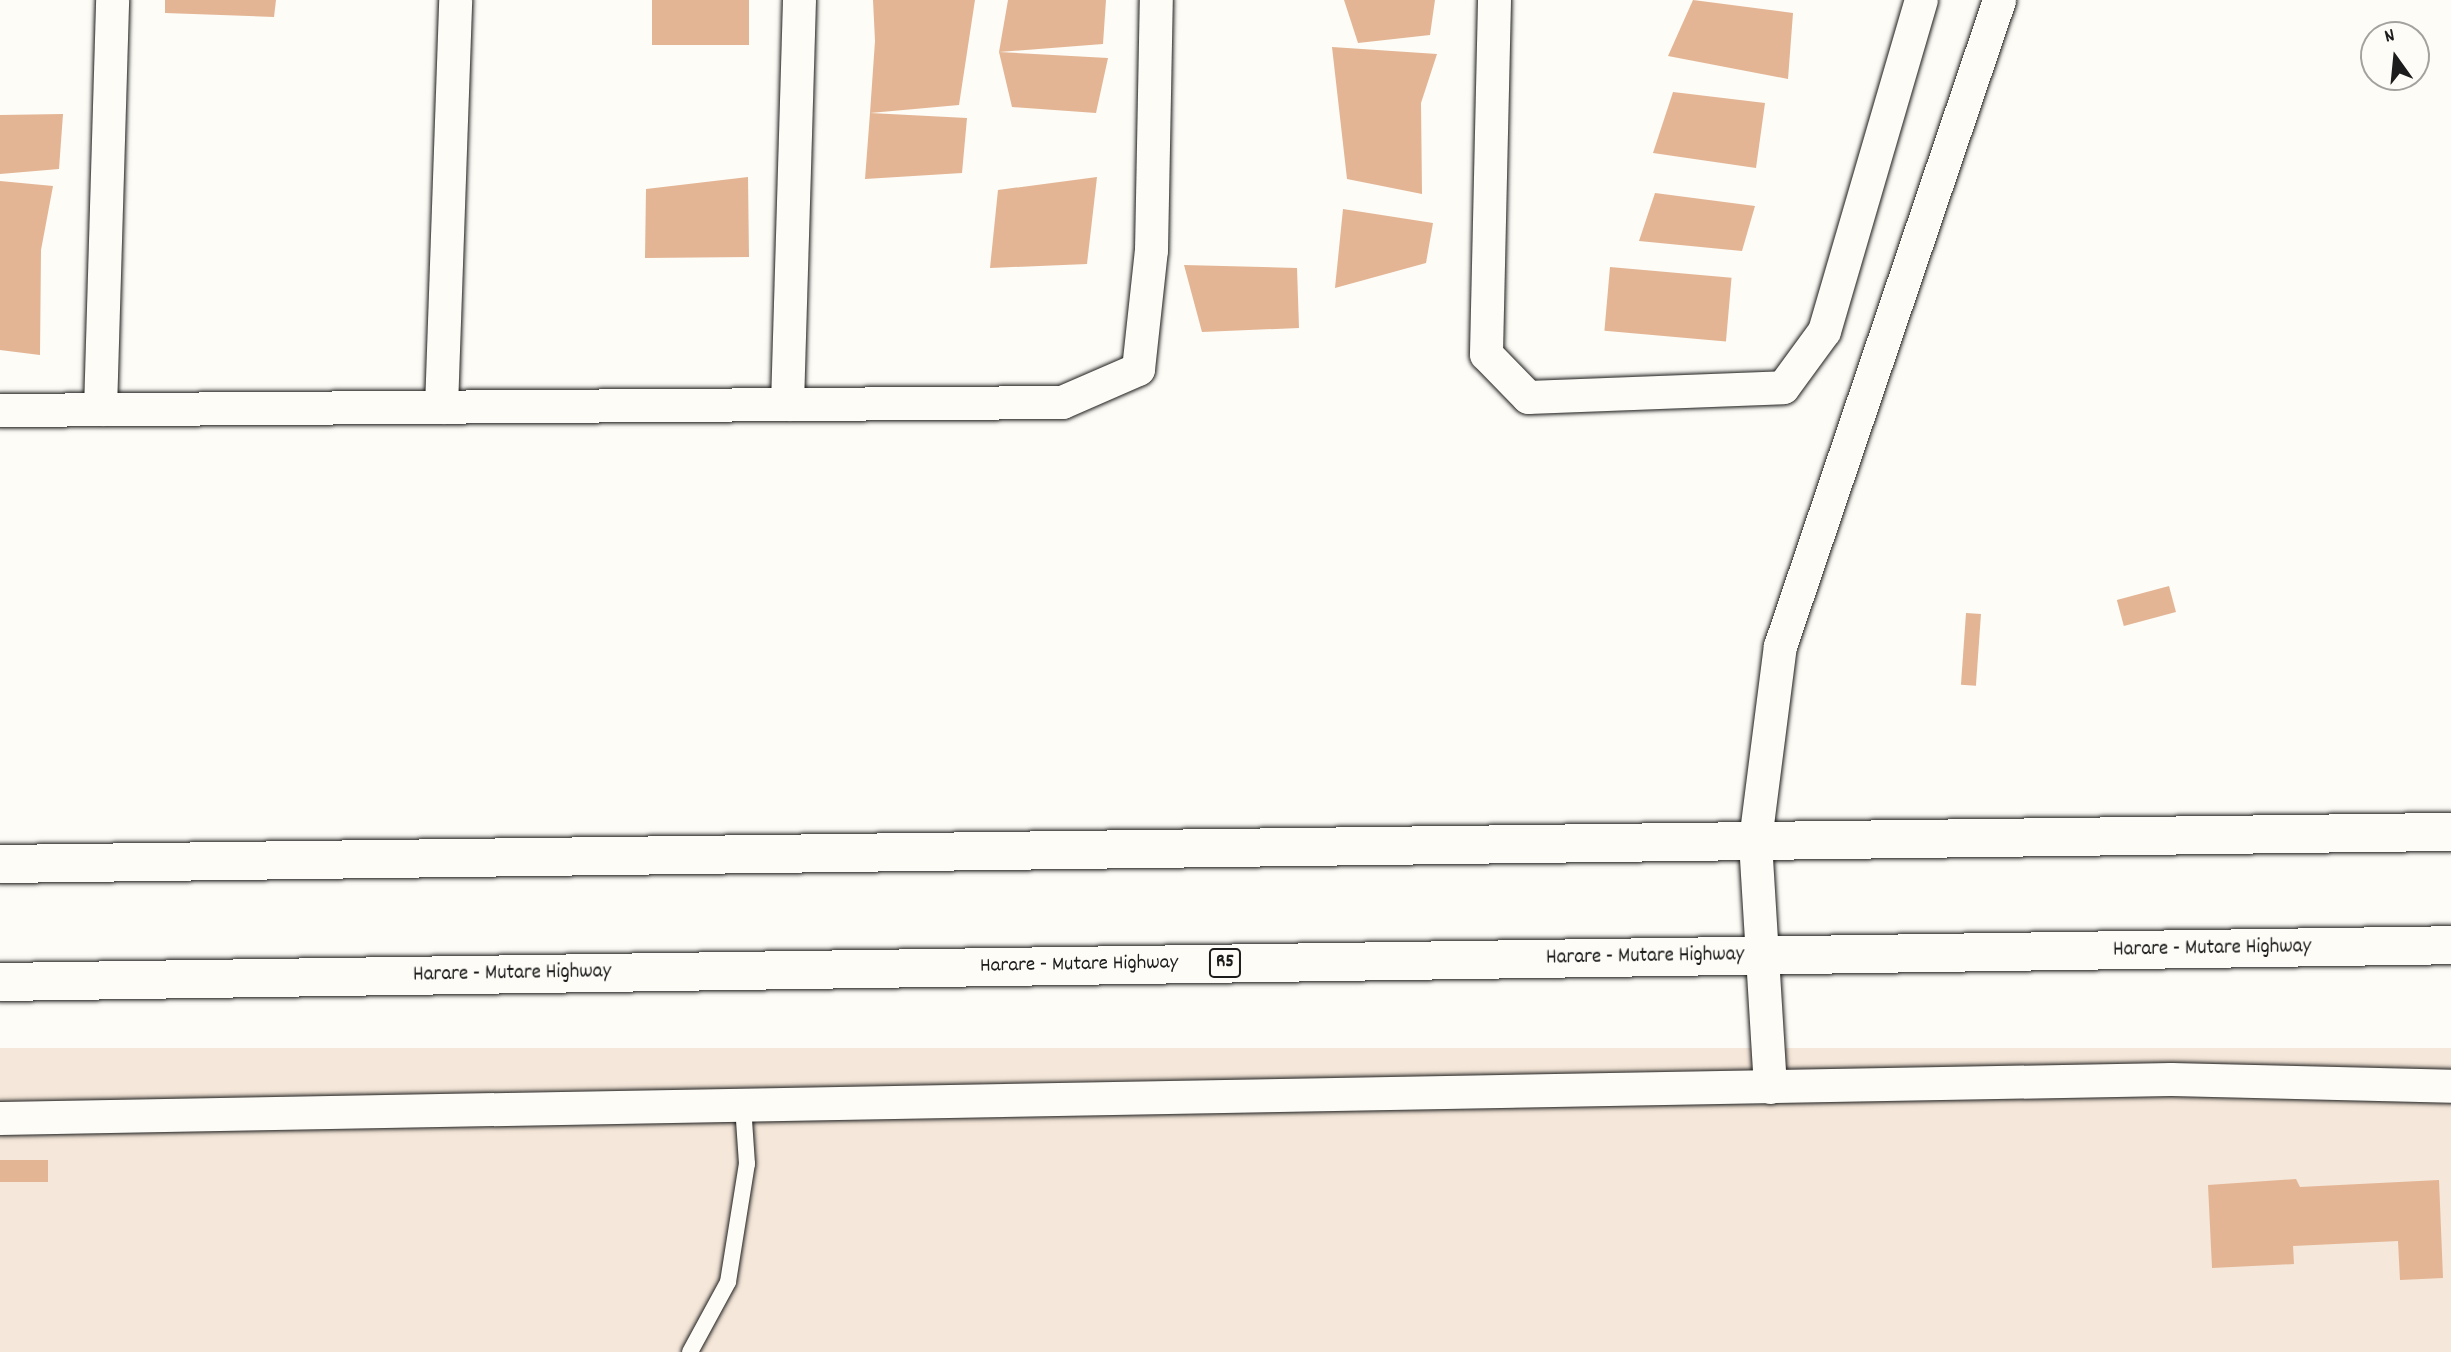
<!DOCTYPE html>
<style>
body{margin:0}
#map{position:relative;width:2451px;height:1352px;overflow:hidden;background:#fdfcf7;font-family:Dekko,sans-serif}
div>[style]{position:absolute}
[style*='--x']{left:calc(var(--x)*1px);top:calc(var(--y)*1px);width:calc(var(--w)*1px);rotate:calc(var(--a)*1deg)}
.built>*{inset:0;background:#f5e7d9;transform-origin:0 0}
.building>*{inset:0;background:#e3b594;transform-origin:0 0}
.roads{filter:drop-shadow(0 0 2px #1c1c1c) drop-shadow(0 0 2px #1c1c1c)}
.lane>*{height:16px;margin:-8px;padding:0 8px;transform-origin:8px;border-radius:8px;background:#fdfcf7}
.street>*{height:33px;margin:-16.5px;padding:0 16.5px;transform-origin:16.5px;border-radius:16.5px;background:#fdfcf7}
.highway>*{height:38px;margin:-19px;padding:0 19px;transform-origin:19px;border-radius:19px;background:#fdfcf7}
span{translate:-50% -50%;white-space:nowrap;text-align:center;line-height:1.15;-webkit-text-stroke:5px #fdfcf7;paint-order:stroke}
.shield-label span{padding:2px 5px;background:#fdfcf7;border:2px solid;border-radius:5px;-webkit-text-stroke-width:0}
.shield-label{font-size:19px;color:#1c1c1c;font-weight:700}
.street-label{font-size:21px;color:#1c1c1c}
.north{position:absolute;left:2360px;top:21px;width:70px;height:70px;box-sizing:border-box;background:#fdfcf7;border:2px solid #a3a29f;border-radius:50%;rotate:345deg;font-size:19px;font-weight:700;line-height:28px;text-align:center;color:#1c1c1c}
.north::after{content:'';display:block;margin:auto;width:24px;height:32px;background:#1c1c1c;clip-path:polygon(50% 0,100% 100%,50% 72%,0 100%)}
</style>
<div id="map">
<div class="built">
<i style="left:2451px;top:1048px;width:304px;height:2451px;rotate:90deg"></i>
</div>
<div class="building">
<i style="clip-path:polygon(165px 0,276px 0,274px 17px,165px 13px)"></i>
<i style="left:652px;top:0;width:97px;height:45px"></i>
<i style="clip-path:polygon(873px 0,975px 0,959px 105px,870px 113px,967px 118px,962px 173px,865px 179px,870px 113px,875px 41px)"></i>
<i style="clip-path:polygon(1008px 0,1106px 0,1103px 44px,999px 52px,1108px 58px,1096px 113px,1012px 107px,999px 52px)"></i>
<i style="clip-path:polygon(1344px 0,1435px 0,1430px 35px,1358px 43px)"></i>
<i style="clip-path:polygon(1693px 0,1793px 13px,1788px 79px,1668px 56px)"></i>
<i style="clip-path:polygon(1332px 47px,1437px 54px,1421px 103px,1422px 194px,1347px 179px)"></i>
<i style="clip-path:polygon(1673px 92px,1765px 103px,1756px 168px,1653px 153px)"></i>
<i style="clip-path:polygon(63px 114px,59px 169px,0 174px,0 115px)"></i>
<i style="clip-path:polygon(748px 177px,749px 257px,645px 258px,646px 189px)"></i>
<i style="clip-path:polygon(1097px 177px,1087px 264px,990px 268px,998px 190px)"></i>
<i style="clip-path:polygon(0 181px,53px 186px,41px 250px,40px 355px,0 350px)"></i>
<i style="clip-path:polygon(1655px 193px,1755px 206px,1742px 251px,1639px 241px)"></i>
<i style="clip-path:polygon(1343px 209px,1433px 223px,1426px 263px,1335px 288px)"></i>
<i style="clip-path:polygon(1184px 265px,1297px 268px,1299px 328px,1202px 332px)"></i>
<i style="left:1610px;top:267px;width:122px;height:64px;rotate:5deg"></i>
<i style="left:2169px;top:586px;width:27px;height:54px;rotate:75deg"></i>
<i style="left:1966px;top:613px;width:15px;height:72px;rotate:4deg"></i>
<i style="left:48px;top:1160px;width:22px;height:48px;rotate:90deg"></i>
<i style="clip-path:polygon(2296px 1179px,2300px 1187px,2439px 1180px,2443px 1278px,2400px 1280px,2398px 1241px,2293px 1246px,2294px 1264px,2212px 1268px,2208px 1185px)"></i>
</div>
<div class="roads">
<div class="lane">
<i style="--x:690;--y:1352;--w:80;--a:-61.5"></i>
<i style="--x:728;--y:1282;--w:120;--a:-80.9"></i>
<i style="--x:747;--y:1164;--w:59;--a:-93.9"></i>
</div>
<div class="street">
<i style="--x:1494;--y:0;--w:354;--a:91.3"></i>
<i style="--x:1486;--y:354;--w:60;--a:45.7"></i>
<i style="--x:1528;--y:397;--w:255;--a:-2.2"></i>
<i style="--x:1783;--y:387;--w:69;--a:-53.8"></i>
<i style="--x:1824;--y:331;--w:345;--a:-73.7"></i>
<i style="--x:787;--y:404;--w:404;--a:-88.3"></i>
<i style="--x:441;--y:407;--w:407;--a:-88"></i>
<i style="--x:100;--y:409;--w:409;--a:-88.3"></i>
<i style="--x:0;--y:410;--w:1062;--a:-0.43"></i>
<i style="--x:1062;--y:402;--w:83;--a:-23.5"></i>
<i style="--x:1138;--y:369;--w:120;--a:-83.8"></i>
<i style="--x:1151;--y:250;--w:250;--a:-88.9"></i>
<i style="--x:1770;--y:1087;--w:247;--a:-93.5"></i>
<i style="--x:1755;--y:840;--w:196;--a:-82.7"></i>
<i style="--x:1780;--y:646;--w:682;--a:-71.27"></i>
<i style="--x:0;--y:1118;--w:2171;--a:-1.03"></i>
<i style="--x:2171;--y:1079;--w:280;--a:1.4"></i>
</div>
<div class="highway">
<i style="--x:0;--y:864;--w:2451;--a:-0.75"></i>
<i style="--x:0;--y:982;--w:2451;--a:-0.86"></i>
</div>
</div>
<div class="shield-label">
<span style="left:1225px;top:963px">R5</span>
</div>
<div class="street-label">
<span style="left:2212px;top:949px;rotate:-1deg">Harare - Mutare Highway</span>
<span style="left:1645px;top:957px;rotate:-1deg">Harare - Mutare Highway</span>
<span style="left:1079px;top:965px;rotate:-1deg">Harare - Mutare Highway</span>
<span style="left:512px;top:974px;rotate:-1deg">Harare - Mutare Highway</span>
</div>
<div class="north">N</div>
</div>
